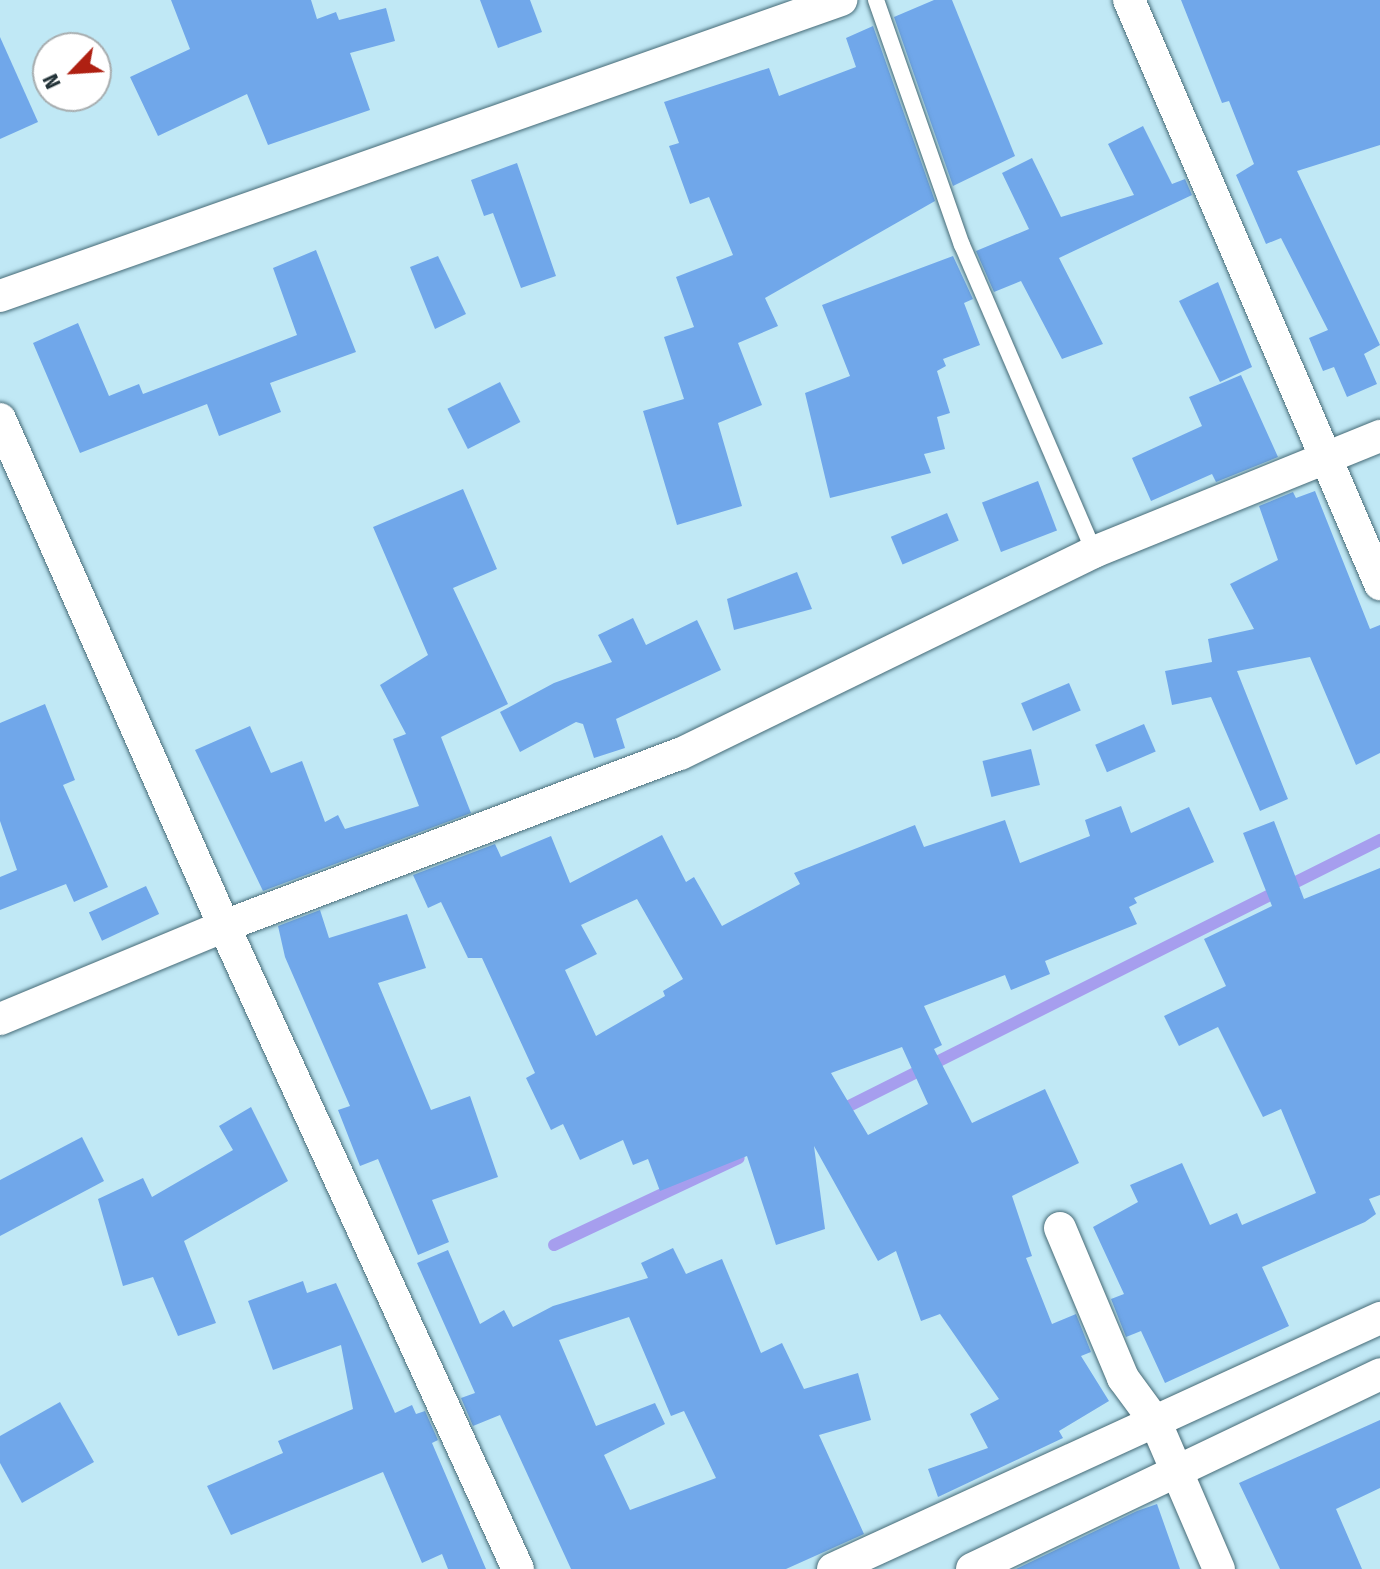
<!DOCTYPE html>
<style>
body{margin:0}
#map{position:relative;width:1380px;height:1569px;overflow:hidden;background:#c0e8f5;font-family:"Fira Sans Condensed",sans-serif}
div>[style]{position:absolute}
[style*='--x']{left:calc(var(--x)*1px);top:calc(var(--y)*1px);width:calc(var(--w)*1px);rotate:calc(var(--a)*1deg)}
.stream>*{height:12px;margin:-6px;padding:0 6px;transform-origin:6px;border-radius:6px;background:#a69eee}
.building>*{inset:0;background:#70a7ea;transform-origin:0 0}
.roads{filter:drop-shadow(0 0 2px #466b77) drop-shadow(0 0 2px #466b77)}
.lane>*{height:16px;margin:-8px;padding:0 8px;transform-origin:8px;border-radius:8px;background:#fff}
.street>*{height:32px;margin:-16px;padding:0 16px;transform-origin:16px;border-radius:16px;background:#fff}
span{translate:-50% -50%;white-space:nowrap;text-align:center;line-height:1.15;-webkit-text-stroke:8px #fff;paint-order:stroke}
.north{position:absolute;left:32px;top:32px;width:80px;height:80px;box-sizing:border-box;background:#fff;border:2px solid #a7adaf;border-radius:50%;rotate:245deg;font-size:22px;font-weight:700;line-height:32px;text-align:center;color:#233338}
.north::after{content:'';display:block;margin:auto;width:28px;height:36px;background:#af2012;clip-path:polygon(50% 0,100% 100%,50% 72%,0 100%)}
</style>
<div id="map">
<div class="stream">
<i style="--x:835;--y:1113;--w:610;--a:-26.61"></i>
<i style="--x:554;--y:1245;--w:204;--a:-25.2"></i>
</div>
<div class="building">
<i style="clip-path:polygon(171px 0,311px 0,317px 19px,336px 12px,339px 20px,386px 8px,395px 41px,350px 53px,370px 110px,268px 145px,247px 94px,158px 136px,130px 77px,190px 49px)"></i>
<i style="clip-path:polygon(480px 0,530px 0,542px 32px,498px 48px)"></i>
<i style="clip-path:polygon(934px 0,952px 0,1015px 156px,953px 186px,894px 17px)"></i>
<i style="clip-path:polygon(1181px 0,1380px 0,1380px 145px,1297px 171px,1380px 345px,1364px 354px,1377px 384px,1347px 397px,1334px 367px,1323px 371px,1309px 338px,1328px 330px,1281px 238px,1266px 244px,1236px 175px,1254px 164px,1229px 101px,1222px 103px)"></i>
<i style="clip-path:polygon(873px 26px,935px 201px,765px 298px,778px 326px,738px 343px,762px 405px,718px 423px,742px 506px,677px 525px,643px 411px,684px 399px,664px 337px,694px 327px,676px 277px,733px 255px,709px 197px,690px 204px,669px 146px,679px 143px,664px 102px,769px 68px,779px 96px,856px 67px,846px 38px)"></i>
<i style="clip-path:polygon(0 37px,38px 122px,0 139px)"></i>
<i style="clip-path:polygon(1143px 126px,1172px 184px,1185px 179px,1192px 195px,1059px 258px,1103px 344px,1062px 359px,1021px 281px,994px 292px,976px 251px,1029px 229px,1002px 173px,1032px 158px,1061px 217px,1134px 195px,1108px 144px)"></i>
<i style="clip-path:polygon(517px 163px,556px 276px,521px 288px,493px 213px,484px 216px,471px 180px)"></i>
<i style="clip-path:polygon(316px 250px,356px 352px,270px 383px,281px 412px,219px 436px,207px 404px,80px 453px,33px 343px,78px 323px,109px 396px,139px 384px,143px 394px,297px 335px,273px 268px)"></i>
<i style="clip-path:polygon(438px 256px,466px 314px,435px 329px,410px 267px)"></i>
<i style="clip-path:polygon(953px 256px,973px 299px,964px 303px,980px 345px,943px 359px,946px 366px,937px 371px,950px 413px,937px 417px,945px 449px,924px 454px,931px 473px,830px 498px,805px 393px,850px 376px,822px 305px)"></i>
<i style="clip-path:polygon(1218px 282px,1252px 367px,1220px 382px,1179px 301px)"></i>
<i style="clip-path:polygon(1241px 375px,1278px 457px,1216px 482px,1212px 474px,1151px 501px,1132px 458px,1202px 426px,1189px 397px)"></i>
<i style="left:500px;top:382px;width:45px;height:59px;rotate:63deg"></i>
<i style="left:1038px;top:481px;width:53px;height:60px;rotate:69deg"></i>
<i style="clip-path:polygon(463px 489px,497px 569px,453px 588px,508px 704px,441px 737px,471px 813px,263px 891px,195px 750px,250px 726px,271px 773px,302px 761px,325px 822px,338px 815px,345px 829px,419px 806px,393px 739px,406px 734px,380px 685px,428px 655px,373px 527px)"></i>
<i style="clip-path:polygon(1315px 491px,1370px 629px,1380px 625px,1380px 753px,1356px 765px,1310px 657px,1237px 671px,1288px 799px,1260px 811px,1211px 697px,1172px 705px,1165px 671px,1212px 662px,1208px 639px,1254px 629px,1230px 584px,1278px 560px,1259px 506px,1293px 492px,1296px 498px)"></i>
<i style="left:947px;top:513px;width:30px;height:61px;rotate:67deg"></i>
<i style="clip-path:polygon(797px 572px,812px 609px,734px 630px,727px 599px)"></i>
<i style="clip-path:polygon(633px 618px,646px 645px,697px 620px,721px 670px,616px 719px,625px 748px,594px 758px,583px 724px,576px 722px,520px 752px,500px 712px,554px 683px,612px 662px,598px 635px)"></i>
<i style="left:1069px;top:683px;width:30px;height:52px;rotate:67deg"></i>
<i style="clip-path:polygon(45px 704px,75px 780px,63px 785px,108px 887px,74px 902px,66px 884px,0 910px,0 877px,17px 870px,0 821px,0 723px)"></i>
<i style="left:1144px;top:724px;width:30px;height:53px;rotate:67deg"></i>
<i style="left:1031px;top:749px;width:37px;height:50px;rotate:76deg"></i>
<i style="clip-path:polygon(evenodd,1121px 806px,1131px 833px,1189px 807px,1214px 862px,1134px 898px,1137px 903px,1129px 907px,1137px 924px,1045px 961px,1050px 974px,1011px 990px,1005px 975px,924px 1006px,942px 1045px,934px 1049px,972px 1123px,1045px 1089px,1079px 1163px,1012px 1196px,1032px 1256px,1026px 1258px,1052px 1324px,1076px 1314px,1091px 1352px,1081px 1356px,1109px 1401px,1059px 1431px,1063px 1438px,938px 1497px,928px 1469px,988px 1448px,970px 1414px,999px 1399px,940px 1314px,921px 1321px,896px 1251px,878px 1261px,814px 1146px,825px 1229px,776px 1245px,747px 1156px,660px 1191px,648px 1159px,633px 1165px,623px 1140px,580px 1160px,563px 1124px,551px 1130px,526px 1078px,535px 1073px,482px 958px,468px 958px,441px 902px,428px 908px,413px 875px,495px 844px,501px 857px,551px 836px,570px 883px,662px 835px,686px 882px,694px 877px,722px 926px,800px 884px,794px 873px,915px 825px,924px 847px,1005px 820px,1020px 863px,1090px 836px,1085px 820px,1121px 806px,637px 899px,683px 979px,663px 991px,665px 996px,596px 1036px,565px 970px,597px 954px,581px 925px,637px 899px,1121px 806px,902px 1047px,928px 1104px,868px 1135px,831px 1073px,902px 1047px)"></i>
<i style="clip-path:polygon(1274px 821px,1304px 899px,1380px 868px,1380px 1195px,1369px 1199px,1376px 1214px,1365px 1222px,1262px 1267px,1289px 1326px,1165px 1383px,1141px 1331px,1126px 1337px,1111px 1299px,1124px 1294px,1093px 1227px,1138px 1202px,1130px 1185px,1182px 1163px,1210px 1225px,1237px 1213px,1242px 1225px,1316px 1193px,1281px 1109px,1263px 1117px,1218px 1027px,1179px 1046px,1164px 1016px,1226px 986px,1204px 939px,1272px 906px,1243px 833px)"></i>
<i style="left:146px;top:886px;width:31px;height:63px;rotate:65deg"></i>
<i style="clip-path:polygon(320px 910px,329px 938px,407px 914px,426px 968px,378px 983px,431px 1110px,470px 1096px,498px 1177px,432px 1200px,449px 1242px,418px 1255px,378px 1159px,360px 1166px,338px 1110px,350px 1106px,285px 957px,278px 926px)"></i>
<i style="clip-path:polygon(251px 1107px,288px 1181px,184px 1241px,216px 1323px,178px 1336px,153px 1277px,123px 1286px,98px 1199px,143px 1178px,152px 1197px,233px 1150px,219px 1126px)"></i>
<i style="clip-path:polygon(82px 1137px,104px 1181px,0 1236px,0 1180px)"></i>
<i style="clip-path:polygon(evenodd,673px 1248px,686px 1274px,722px 1259px,761px 1353px,782px 1343px,804px 1389px,858px 1373px,871px 1420px,819px 1435px,864px 1534px,786px 1569px,571px 1569px,500px 1415px,473px 1426px,461px 1398px,475px 1393px,417px 1263px,448px 1250px,480px 1324px,504px 1310px,513px 1327px,553px 1306px,648px 1278px,641px 1263px,673px 1248px,629px 1317px,671px 1416px,684px 1411px,716px 1478px,630px 1510px,604px 1455px,665px 1424px,655px 1403px,596px 1426px,559px 1340px,629px 1317px)"></i>
<i style="clip-path:polygon(303px 1281px,307px 1293px,336px 1283px,395px 1413px,412px 1405px,416px 1414px,425px 1411px,438px 1440px,432px 1443px,486px 1569px,448px 1569px,442px 1554px,422px 1563px,383px 1472px,231px 1535px,207px 1486px,283px 1453px,278px 1441px,353px 1409px,341px 1345px,273px 1370px,248px 1301px)"></i>
<i style="clip-path:polygon(60px 1402px,94px 1462px,22px 1503px,0 1463px,0 1436px)"></i>
<i style="clip-path:polygon(1380px 1420px,1380px 1488px,1336px 1509px,1362px 1569px,1280px 1569px,1239px 1483px)"></i>
<i style="clip-path:polygon(1157px 1504px,1180px 1569px,1016px 1569px,1137px 1511px)"></i>
</div>
<div class="roads">
<div class="lane">
<i style="--x:876;--y:0;--w:260;--a:70.7"></i>
<i style="--x:962;--y:245;--w:334;--a:66.7"></i>
</div>
<div class="street">
<i style="--x:1129;--y:0;--w:636;--a:66.74"></i>
<i style="--x:0;--y:296;--w:892;--a:-19.39"></i>
<i style="--x:0;--y:419;--w:554;--a:66.16"></i>
<i style="--x:224;--y:926;--w:707;--a:65.43"></i>
<i style="--x:0;--y:1019;--w:243;--a:-22.5"></i>
<i style="--x:224;--y:926;--w:487;--a:-20.7"></i>
<i style="--x:680;--y:754;--w:461;--a:-26"></i>
<i style="--x:1094;--y:552;--w:309;--a:-22.1"></i>
<i style="--x:1060;--y:1228;--w:163;--a:67.2"></i>
<i style="--x:1123;--y:1378;--w:56;--a:53.7"></i>
<i style="--x:1156;--y:1423;--w:159;--a:66.7"></i>
<i style="--x:833;--y:1569;--w:602;--a:-24.65"></i>
<i style="--x:972;--y:1569;--w:452;--a:-25.5"></i>
</div>
</div>
<div class="north">N</div>
</div>
